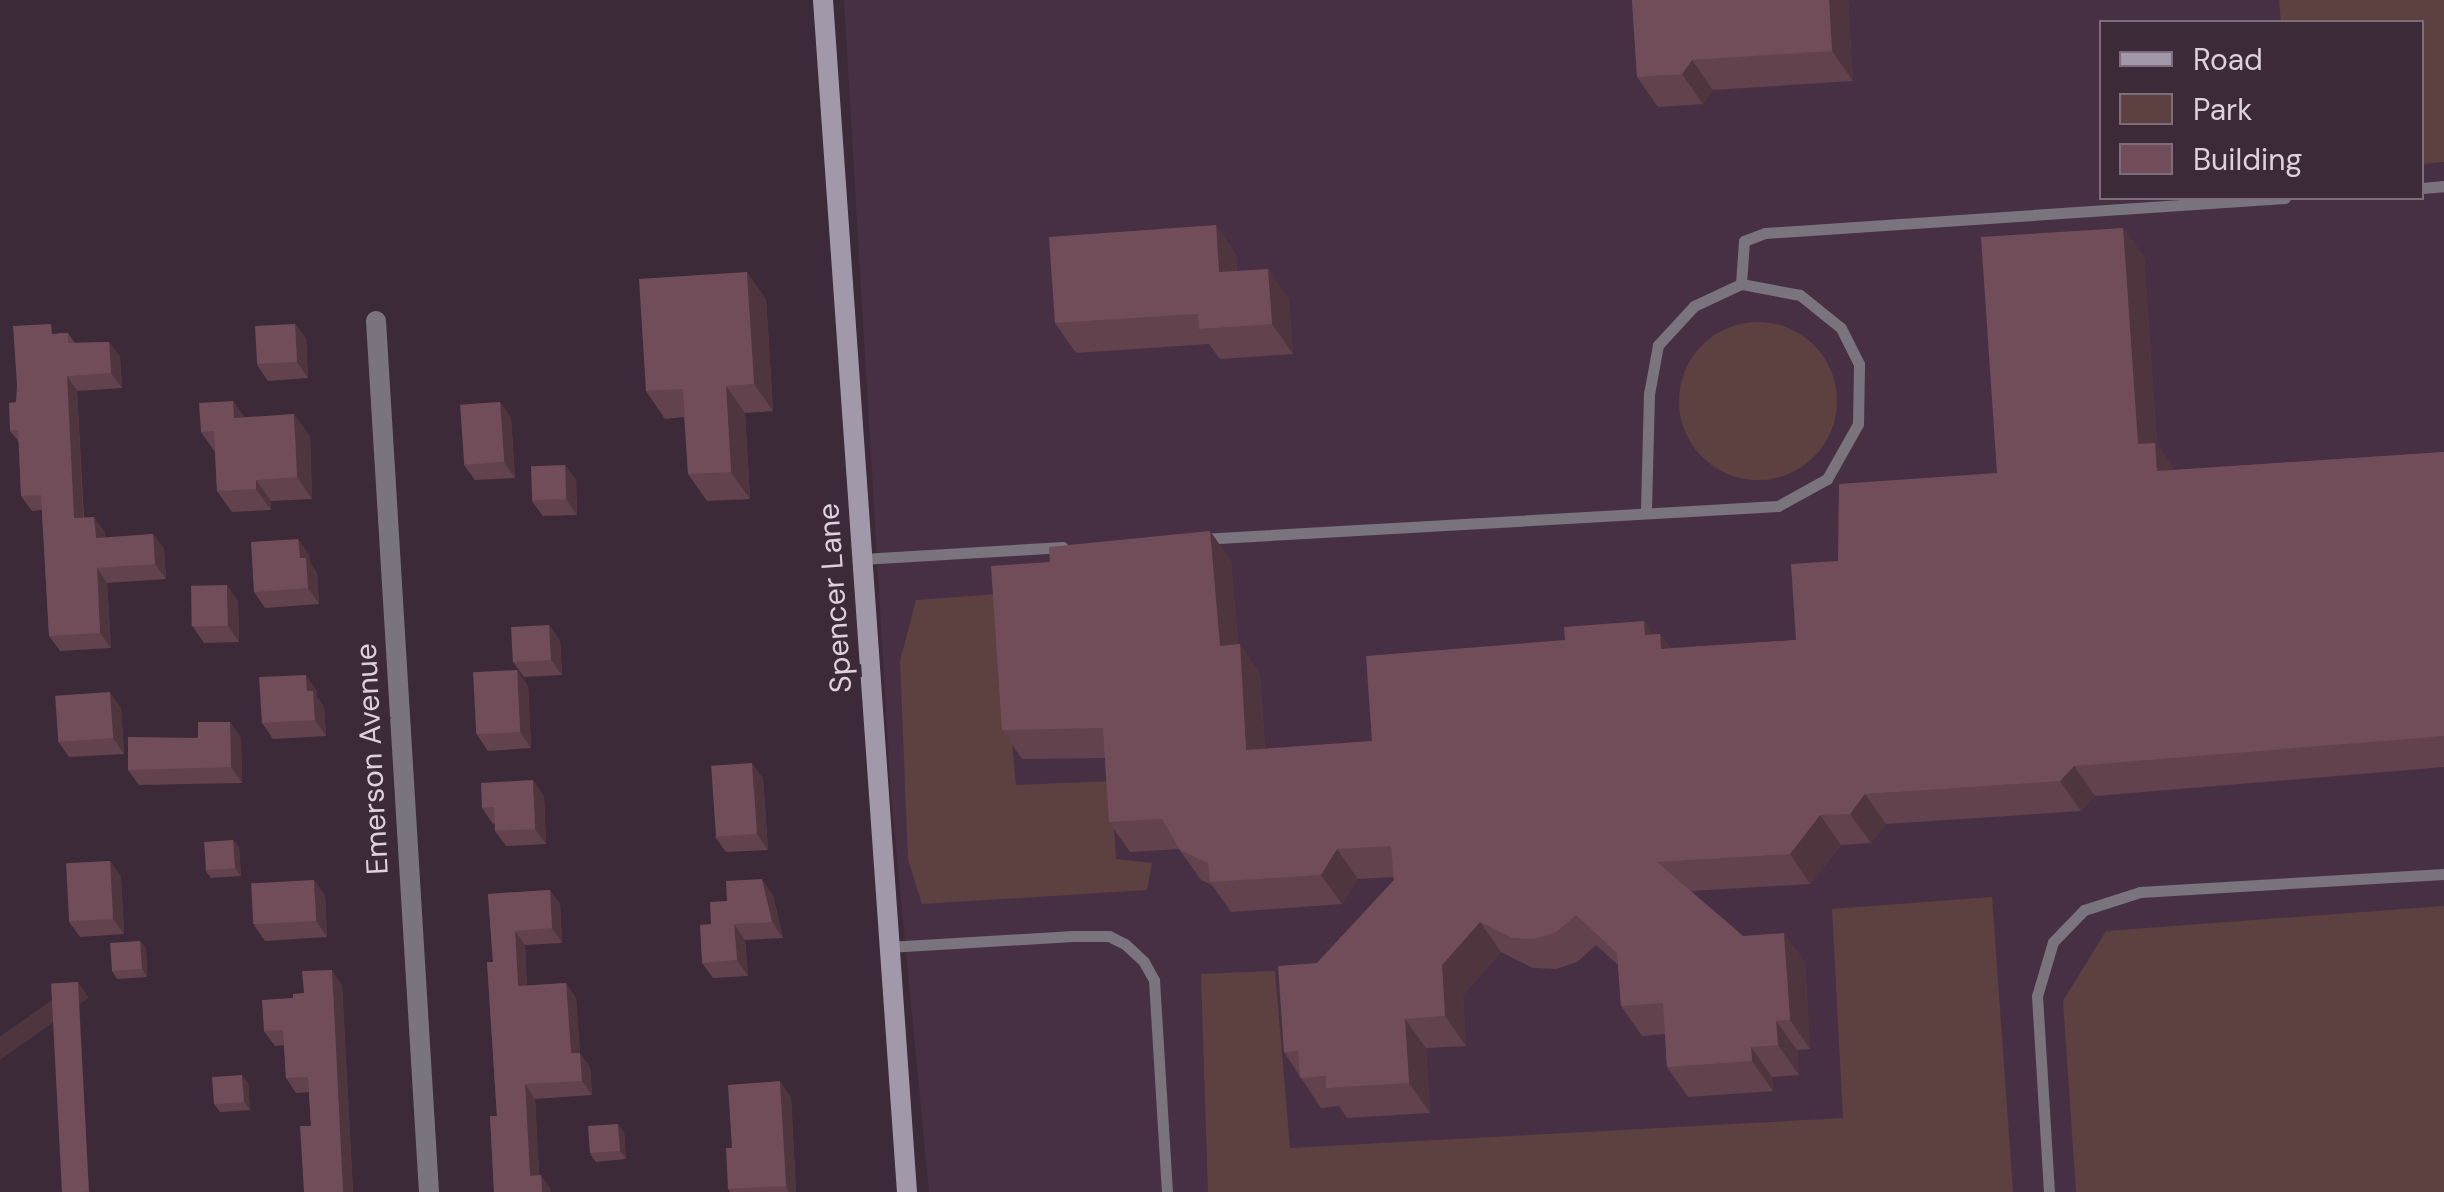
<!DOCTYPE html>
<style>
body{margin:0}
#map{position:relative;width:2444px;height:1192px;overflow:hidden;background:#3d2a39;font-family:"DM Sans",sans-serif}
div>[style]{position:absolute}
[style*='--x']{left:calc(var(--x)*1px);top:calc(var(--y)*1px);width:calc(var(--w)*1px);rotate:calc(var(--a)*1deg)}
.built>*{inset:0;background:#483044}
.green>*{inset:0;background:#5d4140}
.round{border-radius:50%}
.lane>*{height:11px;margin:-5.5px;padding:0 5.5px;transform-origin:5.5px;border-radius:5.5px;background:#79747e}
.street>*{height:20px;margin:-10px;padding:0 10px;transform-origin:10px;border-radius:10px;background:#79747e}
.secondary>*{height:20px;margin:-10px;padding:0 10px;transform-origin:10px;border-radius:10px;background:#a199a9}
.wall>*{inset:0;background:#61424d}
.shaded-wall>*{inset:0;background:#4f363e;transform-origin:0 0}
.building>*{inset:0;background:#714d59;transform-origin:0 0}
span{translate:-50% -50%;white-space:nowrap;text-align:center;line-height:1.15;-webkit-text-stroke:10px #3d2a39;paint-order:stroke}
.street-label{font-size:30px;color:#ded1db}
.legend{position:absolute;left:2099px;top:20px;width:325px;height:180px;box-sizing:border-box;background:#3d2a39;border:2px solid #7d6d7a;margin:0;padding:12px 18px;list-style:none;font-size:30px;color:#ded1db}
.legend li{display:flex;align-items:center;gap:20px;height:50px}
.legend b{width:50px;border:2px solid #7d6d7a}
</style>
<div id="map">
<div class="built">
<i style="clip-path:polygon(evenodd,844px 0,2444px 0,2444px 1192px,929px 1192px,891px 794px,844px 0,2102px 22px,2422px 22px,2422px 198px,2102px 198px,2102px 22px)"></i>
</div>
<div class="green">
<i style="clip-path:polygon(2279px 0,2444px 0,2444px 162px,2422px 164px,2422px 22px,2281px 22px)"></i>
<i class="round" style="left:1679px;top:322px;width:158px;height:158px"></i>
<i style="clip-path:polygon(998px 594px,1016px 785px,1111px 781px,1116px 859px,1152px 863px,1147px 890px,922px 904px,908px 859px,900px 661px,916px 600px)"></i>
<i style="clip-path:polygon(1992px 897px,2013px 1192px,1208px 1192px,1201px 974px,1275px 971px,1290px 1148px,1843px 1118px,1832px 909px)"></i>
<i style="clip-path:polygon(2444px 906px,2444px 1192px,2076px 1192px,2063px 1001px,2106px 931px)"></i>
</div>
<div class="lane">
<i style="--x:2422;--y:188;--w:22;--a:-5"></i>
<i style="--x:1741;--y:284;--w:43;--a:-86"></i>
<i style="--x:1744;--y:241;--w:22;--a:-21"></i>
<i style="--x:1765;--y:233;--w:521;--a:-3.85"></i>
<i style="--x:1201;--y:539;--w:578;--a:-3.27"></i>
<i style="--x:1778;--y:506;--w:56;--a:-28.9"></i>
<i style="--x:1827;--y:479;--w:63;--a:-60.6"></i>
<i style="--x:1858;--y:424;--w:60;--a:-89"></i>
<i style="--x:1859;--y:364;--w:40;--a:-116.6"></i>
<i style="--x:1841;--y:328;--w:53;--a:-141.2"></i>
<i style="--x:1800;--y:295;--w:60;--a:-169.4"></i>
<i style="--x:1741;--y:284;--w:52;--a:154.9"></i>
<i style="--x:1694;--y:306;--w:53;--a:132.7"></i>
<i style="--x:1658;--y:345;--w:50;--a:100.4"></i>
<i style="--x:1649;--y:394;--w:118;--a:91.5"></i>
<i style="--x:862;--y:559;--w:201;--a:-3.4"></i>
<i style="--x:888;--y:947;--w:185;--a:-3.4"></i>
<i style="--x:1073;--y:936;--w:36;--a:0"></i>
<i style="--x:1109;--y:936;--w:18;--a:27"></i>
<i style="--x:1125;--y:944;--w:26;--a:43"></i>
<i style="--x:1144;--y:962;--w:21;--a:61"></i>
<i style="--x:1154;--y:980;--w:212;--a:86.5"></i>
<i style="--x:2049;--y:1192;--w:196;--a:-93.5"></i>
<i style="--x:2037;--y:996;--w:56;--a:-73.5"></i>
<i style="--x:2053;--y:942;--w:45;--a:-45.9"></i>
<i style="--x:2084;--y:910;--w:59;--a:-17.8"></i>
<i style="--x:2140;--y:892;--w:305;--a:-3.4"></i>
</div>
<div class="street">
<i style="--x:376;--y:321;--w:873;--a:86.52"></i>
</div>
<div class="secondary">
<i style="--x:823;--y:0;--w:1195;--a:85.97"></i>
</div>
<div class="wall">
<i style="clip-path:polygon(1632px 0,1848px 0,1853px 81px,1713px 90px,1703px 104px,1658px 107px,1637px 77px)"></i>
<i style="clip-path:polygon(1216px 225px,1236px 255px,1237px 271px,1289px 299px,1293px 354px,1220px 359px,1209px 344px,1076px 353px,1055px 323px)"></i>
<i style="clip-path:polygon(2123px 228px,2144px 257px,2157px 444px,2174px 470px,2444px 452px,2444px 767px,2095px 796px,2081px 811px,1886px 824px,1871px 843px,1841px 845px,1810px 884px,1691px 891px,1743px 936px,1805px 962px,1810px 1049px,1797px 1050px,1799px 1075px,1772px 1077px,1773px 1091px,1688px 1097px,1667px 1067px,1665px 1034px,1642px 1036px,1621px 1006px,1618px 965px,1596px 945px,1577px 962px,1556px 969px,1533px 968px,1501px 952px,1463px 995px,1466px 1046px,1426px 1048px,1430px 1113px,1347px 1118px,1339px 1106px,1321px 1108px,1284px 1052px,1317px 963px,1394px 880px,1393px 877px,1358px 879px,1342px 904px,1231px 912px,1212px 885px,1201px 880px,1179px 849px,1130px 852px,1109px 822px,1105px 758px,1022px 759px,1002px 730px,1050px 562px,1210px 531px,1231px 561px,1238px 644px,1260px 674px,1265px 749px,1372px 741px,1653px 634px,1660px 634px,1670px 648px,1796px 640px,1838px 561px,1997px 473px)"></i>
<i style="clip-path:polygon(766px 299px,773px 411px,745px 413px,750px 499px,707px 501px,688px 474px,684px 417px,665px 419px,646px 391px)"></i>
<i style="clip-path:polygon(295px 324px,306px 339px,308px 378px,268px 381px,257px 365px)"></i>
<i style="clip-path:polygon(58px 333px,68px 333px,75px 343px,109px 342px,120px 357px,122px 388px,77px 391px,84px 517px,105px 532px,105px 538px,153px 534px,164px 549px,166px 579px,107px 583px,111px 648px,60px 651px,49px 636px,42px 510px,32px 511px,21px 496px,19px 442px,10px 431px,16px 402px)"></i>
<i style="clip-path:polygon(233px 401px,244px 417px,310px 436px,312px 499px,271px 501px,271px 510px,232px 512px,217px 491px,215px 452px,201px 432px)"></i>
<i style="clip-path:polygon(500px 402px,511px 418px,515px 478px,475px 480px,464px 465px)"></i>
<i style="clip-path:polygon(565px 465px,576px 480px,577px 515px,543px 516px,532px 501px)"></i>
<i style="clip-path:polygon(298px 539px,309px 555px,310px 563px,317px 573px,319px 604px,265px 608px,254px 592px)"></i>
<i style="clip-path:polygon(238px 601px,239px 642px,204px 643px,193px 627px)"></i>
<i style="clip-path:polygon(549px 625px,560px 641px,562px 675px,524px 677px,513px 662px)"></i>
<i style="clip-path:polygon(517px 670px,528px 686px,531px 748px,488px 751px,477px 735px)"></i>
<i style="clip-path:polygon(317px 691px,317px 697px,324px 707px,326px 736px,273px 739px,262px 723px)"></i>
<i style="clip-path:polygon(121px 708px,124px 754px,69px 757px,58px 741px)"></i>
<i style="clip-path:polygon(230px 722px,241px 738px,242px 783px,139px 785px,128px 770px)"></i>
<i style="clip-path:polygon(763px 778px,768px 850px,726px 852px,715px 837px)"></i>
<i style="clip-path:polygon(544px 796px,546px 844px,506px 846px,495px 831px,495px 823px,493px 824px,482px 808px)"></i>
<i style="clip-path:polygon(233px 840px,239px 848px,241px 876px,211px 878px,205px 870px)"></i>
<i style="clip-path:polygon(110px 861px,121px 877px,124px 934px,80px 937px,69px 922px)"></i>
<i style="clip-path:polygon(550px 890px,560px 904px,562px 943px,525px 945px,527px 986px,566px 983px,576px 998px,580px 1053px,590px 1067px,592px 1095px,535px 1099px,539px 1175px,541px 1175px,551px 1192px,494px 1192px,490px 1116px,497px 1116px,487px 962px,493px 962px,488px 894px)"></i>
<i style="clip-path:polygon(325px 895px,327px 937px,265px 941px,254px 925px)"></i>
<i style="clip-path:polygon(773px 895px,783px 938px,745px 940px,748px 976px,713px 978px,702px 963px,711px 924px,727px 901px)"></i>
<i style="clip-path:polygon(140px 941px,146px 949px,147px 977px,117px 979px,112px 971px)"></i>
<i style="clip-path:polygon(342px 985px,353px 1192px,304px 1192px,311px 1126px,309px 1092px,296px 1093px,286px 1078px,284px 1045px,275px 1046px,264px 1031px,293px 998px,304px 993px)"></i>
<i style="clip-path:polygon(248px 1083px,250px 1110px,220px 1112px,214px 1104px)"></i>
<i style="clip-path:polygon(791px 1097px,796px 1192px,730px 1192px,728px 1189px,732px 1148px)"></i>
<i style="clip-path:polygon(624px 1132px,626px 1159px,596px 1162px,590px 1154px)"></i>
</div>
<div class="shaded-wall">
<i style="clip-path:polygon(1829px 0,1848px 0,1853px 81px,1832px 51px)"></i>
<i style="clip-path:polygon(1692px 60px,1713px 90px,1703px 104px,1682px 74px)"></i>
<i style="clip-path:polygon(1216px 225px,1236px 255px,1239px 302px,1219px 272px)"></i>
<i style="clip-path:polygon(2123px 228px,2144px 257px,2157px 444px,2176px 472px,2178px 500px,2138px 444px)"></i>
<i style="clip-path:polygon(1268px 269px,1289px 299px,1293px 354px,1272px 324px)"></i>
<i style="clip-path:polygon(747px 272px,766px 299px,773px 411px,754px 384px)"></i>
<i style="clip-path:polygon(295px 324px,306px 339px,308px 378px,297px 362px)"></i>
<i style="clip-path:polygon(109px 342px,120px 357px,122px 388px,111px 373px)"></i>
<i style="clip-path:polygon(67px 376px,77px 391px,84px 533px,74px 518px)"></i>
<i style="clip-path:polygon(726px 386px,745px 413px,750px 499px,731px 472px)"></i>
<i style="clip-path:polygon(233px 401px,248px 422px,234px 418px)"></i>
<i style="clip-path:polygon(500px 402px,511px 418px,515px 478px,504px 462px)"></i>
<i style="clip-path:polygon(294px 414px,310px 436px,312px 499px,297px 477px)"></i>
<i style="clip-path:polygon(565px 465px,576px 480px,577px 515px,566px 499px)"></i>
<i style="clip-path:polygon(256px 480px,271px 501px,271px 510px,256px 489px)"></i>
<i style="clip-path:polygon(94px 517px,105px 532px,106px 553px,96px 538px)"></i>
<i style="clip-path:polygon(1210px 531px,1231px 561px,1241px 676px,1220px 646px)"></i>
<i style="clip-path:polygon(153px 534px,164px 549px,166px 579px,155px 564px)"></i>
<i style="clip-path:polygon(298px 539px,309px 555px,310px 563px,317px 573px,319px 604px,308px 588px,300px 558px)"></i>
<i style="clip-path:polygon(97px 568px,107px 583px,111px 648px,100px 633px)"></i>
<i style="clip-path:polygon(227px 585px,238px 601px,239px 642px,228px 626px)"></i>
<i style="clip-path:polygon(1644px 621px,1661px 646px,1660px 634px,1681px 664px,1645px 635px)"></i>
<i style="clip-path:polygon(549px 625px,560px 641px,562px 675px,551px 660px)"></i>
<i style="clip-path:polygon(1240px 644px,1260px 674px,1267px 780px,1246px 750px)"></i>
<i style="clip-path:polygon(517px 670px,528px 686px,531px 748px,520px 732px)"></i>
<i style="clip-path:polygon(306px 675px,317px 691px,317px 697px,324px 707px,326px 736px,315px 720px,307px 691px)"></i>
<i style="clip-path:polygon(110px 692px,121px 708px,124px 754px,113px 738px)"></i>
<i style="clip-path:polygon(230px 722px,241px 738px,242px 783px,231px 767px)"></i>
<i style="clip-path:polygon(752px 763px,763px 778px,768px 850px,757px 834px)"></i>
<i style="clip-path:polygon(2074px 766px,2095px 796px,2081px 811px,2060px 781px)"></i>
<i style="clip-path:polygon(533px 780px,544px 796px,546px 844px,535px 829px)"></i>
<i style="clip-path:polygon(1865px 794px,1886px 824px,1871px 843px,1850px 814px)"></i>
<i style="clip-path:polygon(1820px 815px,1841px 845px,1810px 884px,1790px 854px)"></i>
<i style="clip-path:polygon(233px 840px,239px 848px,241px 876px,235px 868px)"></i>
<i style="clip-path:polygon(1337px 849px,1358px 879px,1342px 904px,1321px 875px)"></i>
<i style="clip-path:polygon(110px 861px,121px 877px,124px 934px,113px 919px)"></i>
<i style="clip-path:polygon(762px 879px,773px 895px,783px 938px,772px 922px)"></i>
<i style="clip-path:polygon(314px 880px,325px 895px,327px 937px,316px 921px)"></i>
<i style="clip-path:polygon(550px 890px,560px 904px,562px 943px,552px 928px)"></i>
<i style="clip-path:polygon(1480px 922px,1501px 952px,1463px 995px,1466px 1046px,1445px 1016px,1442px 965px)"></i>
<i style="clip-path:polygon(734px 924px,745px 940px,748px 976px,737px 960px)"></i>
<i style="clip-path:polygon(515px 931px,525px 945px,528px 1001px,518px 986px)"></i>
<i style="clip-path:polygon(1784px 933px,1805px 962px,1810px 1049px,1790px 1020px)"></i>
<i style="clip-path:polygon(140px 941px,146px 949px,147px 977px,142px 969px)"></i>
<i style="clip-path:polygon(332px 970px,342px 985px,353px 1192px,343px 1192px)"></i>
<i style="left:78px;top:982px;width:19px;height:210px;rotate:55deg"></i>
<i style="clip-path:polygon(566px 983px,576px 998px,580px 1053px,590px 1067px,592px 1095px,582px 1081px,571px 1053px)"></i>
<i style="clip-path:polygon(1405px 1019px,1426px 1048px,1430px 1113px,1409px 1083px)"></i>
<i style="clip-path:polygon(1776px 1021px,1797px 1050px,1799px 1075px,1778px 1045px)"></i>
<i style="clip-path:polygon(1751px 1047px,1772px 1077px,1773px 1091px,1752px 1061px)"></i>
<i style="clip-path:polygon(242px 1075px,248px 1083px,250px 1110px,244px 1102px)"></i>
<i style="clip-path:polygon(780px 1081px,791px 1097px,796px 1192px,789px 1192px,786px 1186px)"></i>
<i style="clip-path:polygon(525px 1084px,535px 1099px,540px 1190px,530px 1176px)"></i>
<i style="clip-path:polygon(618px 1124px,624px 1132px,626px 1159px,620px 1151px)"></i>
<i style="clip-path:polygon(541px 1175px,551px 1189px,551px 1192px,542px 1192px)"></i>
</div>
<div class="building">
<i style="clip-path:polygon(1632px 0,1829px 0,1832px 51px,1692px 60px,1682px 74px,1637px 77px)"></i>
<i style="clip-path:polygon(1216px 225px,1219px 272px,1268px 269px,1272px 324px,1199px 329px,1198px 314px,1055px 323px,1049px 237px)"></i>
<i style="clip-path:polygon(2123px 228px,2138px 444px,2155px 443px,2157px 471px,2444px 452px,2444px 736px,2074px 766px,2060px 781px,1865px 794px,1850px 814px,1820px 815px,1790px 854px,1657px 862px,1743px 936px,1784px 933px,1790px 1020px,1776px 1021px,1778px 1045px,1751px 1047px,1752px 1061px,1667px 1067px,1663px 1003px,1621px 1006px,1617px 953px,1576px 915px,1556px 932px,1535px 939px,1512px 938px,1480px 922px,1442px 965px,1445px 1016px,1405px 1019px,1409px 1083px,1326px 1088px,1326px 1076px,1300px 1078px,1298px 1051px,1284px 1052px,1278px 966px,1317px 963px,1394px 880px,1391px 846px,1337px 849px,1321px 875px,1210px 882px,1208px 863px,1180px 850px,1162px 819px,1109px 822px,1103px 728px,1002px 730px,991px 566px,1050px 562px,1049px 547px,1210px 531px,1220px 646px,1240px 644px,1246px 750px,1372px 741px,1366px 656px,1565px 640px,1564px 627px,1644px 621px,1645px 635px,1660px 634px,1661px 649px,1796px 640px,1791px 564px,1838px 561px,1839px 484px,1997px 473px,1981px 237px)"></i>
<i style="clip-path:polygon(747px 272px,754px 384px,726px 386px,731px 472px,688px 474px,683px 389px,646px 391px,639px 279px)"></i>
<i style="clip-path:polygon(51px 324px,52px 334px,68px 333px,68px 343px,109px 342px,111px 373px,67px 376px,74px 518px,94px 517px,96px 538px,153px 534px,155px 564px,97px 568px,100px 633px,49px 636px,41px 495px,21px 496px,18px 430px,10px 431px,9px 403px,16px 402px,17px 385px,13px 326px)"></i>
<i style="left:295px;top:324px;width:38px;height:40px;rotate:87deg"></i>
<i style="clip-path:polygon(233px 401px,234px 418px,294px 414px,297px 477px,256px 480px,256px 489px,217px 491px,214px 431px,201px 432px,199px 403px)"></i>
<i style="left:500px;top:402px;width:60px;height:40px;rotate:86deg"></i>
<i style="left:565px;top:465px;width:34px;height:34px;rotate:88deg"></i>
<i style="clip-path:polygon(298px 539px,300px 558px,306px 558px,308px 588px,254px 592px,251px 542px)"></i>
<i style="left:227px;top:585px;width:41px;height:36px;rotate:89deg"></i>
<i style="left:549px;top:625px;width:35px;height:38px;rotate:87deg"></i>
<i style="left:517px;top:670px;width:62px;height:44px;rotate:87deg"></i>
<i style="clip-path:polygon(306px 675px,307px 691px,313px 691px,315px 720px,262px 723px,259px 677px)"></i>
<i style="left:110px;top:692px;width:46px;height:55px;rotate:86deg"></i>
<i style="clip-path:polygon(198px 722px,230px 722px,231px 767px,128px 770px,128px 737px,198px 738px)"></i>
<i style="left:752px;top:763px;width:71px;height:41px;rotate:86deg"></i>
<i style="clip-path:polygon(533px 780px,535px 829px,495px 831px,494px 807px,482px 808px,481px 783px)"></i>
<i style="left:233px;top:840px;width:28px;height:29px;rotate:86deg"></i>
<i style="left:110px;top:861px;width:58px;height:44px;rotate:87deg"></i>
<i style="clip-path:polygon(762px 879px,772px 922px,734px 924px,737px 960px,702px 963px,700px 925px,711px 924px,710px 902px,727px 901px,726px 881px)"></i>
<i style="left:314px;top:880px;width:41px;height:63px;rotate:87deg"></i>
<i style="clip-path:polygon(550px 890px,552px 928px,515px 931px,518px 986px,566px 983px,571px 1053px,580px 1053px,582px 1081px,525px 1084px,530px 1176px,541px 1175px,542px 1192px,494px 1192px,490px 1116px,497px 1116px,487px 962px,493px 962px,488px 894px)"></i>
<i style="left:140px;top:941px;width:28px;height:30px;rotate:86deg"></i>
<i style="clip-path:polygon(332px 970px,343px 1192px,304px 1192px,300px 1126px,311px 1126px,308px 1077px,286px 1078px,283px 1030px,264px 1031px,262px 1000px,293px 998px,293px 994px,304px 993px,302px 971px)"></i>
<i style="left:78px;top:982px;width:210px;height:27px;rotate:87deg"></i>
<i style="left:242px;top:1075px;width:27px;height:30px;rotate:86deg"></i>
<i style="clip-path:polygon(780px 1081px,786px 1186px,728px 1189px,726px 1148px,732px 1148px,728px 1085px)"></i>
<i style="left:618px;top:1124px;width:27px;height:30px;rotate:86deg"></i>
</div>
<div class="street-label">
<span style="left:835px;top:598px;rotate:-94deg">Spencer Lane</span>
<span style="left:372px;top:759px;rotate:-93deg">Emerson Avenue</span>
</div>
<ul class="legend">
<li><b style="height:12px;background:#a199a9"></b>Road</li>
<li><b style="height:28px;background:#5d4140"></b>Park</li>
<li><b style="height:28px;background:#714d59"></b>Building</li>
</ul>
</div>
